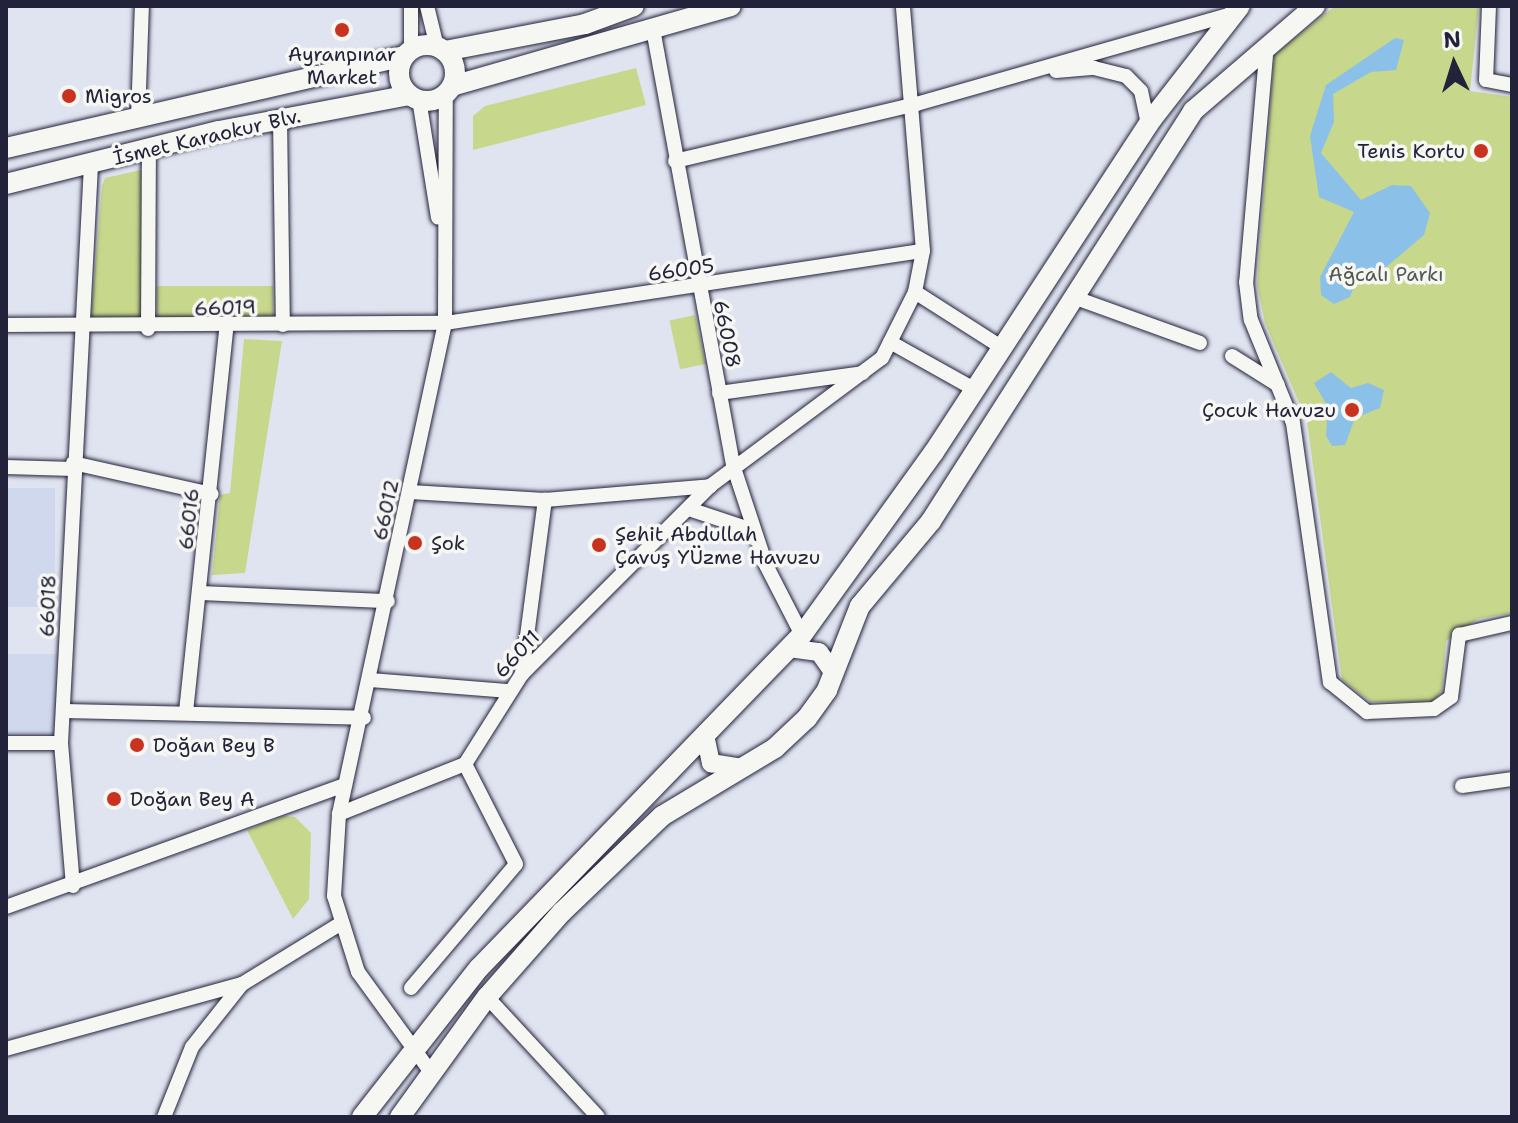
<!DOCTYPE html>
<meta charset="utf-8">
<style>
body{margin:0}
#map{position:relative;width:1518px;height:1123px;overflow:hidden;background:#e0e4f0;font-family:"Shantell Sans",sans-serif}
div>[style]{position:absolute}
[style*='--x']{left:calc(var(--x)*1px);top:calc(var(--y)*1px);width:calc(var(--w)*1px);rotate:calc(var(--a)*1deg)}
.built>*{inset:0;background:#d0d8ee;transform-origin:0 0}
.green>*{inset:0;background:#c7d78b;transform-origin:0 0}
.water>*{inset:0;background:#8bc1e8}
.roads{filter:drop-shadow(0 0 2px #22223b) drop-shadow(0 0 2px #22223b)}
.minor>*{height:14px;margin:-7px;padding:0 7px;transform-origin:7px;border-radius:7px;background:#f6f6f2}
.tertiary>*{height:18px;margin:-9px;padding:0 9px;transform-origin:9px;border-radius:9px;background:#f6f6f2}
.secondary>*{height:20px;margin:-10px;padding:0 10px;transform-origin:10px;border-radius:10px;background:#f6f6f2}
.secondary>.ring{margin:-10px;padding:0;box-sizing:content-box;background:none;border:20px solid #f6f6f2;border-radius:50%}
.dots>*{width:22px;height:22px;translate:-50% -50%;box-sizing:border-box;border:4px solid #f6f6f2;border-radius:50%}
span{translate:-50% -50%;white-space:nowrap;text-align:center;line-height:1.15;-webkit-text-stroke:7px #f6f6f2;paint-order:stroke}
.poi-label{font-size:20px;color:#22223b}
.left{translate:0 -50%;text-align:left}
.right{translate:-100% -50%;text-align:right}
.street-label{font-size:20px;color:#22223b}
.park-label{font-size:20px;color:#545853}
.frame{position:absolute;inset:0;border:8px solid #22223b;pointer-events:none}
.north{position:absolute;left:1414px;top:24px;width:80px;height:80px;-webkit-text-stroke:6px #f6f6f2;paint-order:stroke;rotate:356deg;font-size:22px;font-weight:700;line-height:32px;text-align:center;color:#22223b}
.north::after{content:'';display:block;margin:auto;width:28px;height:36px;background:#22223b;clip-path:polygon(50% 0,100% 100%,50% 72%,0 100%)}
</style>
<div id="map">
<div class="built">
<i style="left:55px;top:488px;width:119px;height:49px;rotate:90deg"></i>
<i style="left:62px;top:654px;width:79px;height:56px;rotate:90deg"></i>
</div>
<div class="green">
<i style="clip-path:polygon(1335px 6px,1479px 6px,1470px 91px,1512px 97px,1512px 613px,1478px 619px,1446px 641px,1442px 690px,1434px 702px,1371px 702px,1342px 680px,1307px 421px,1265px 323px,1257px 285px,1274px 55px)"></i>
<i style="clip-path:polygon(636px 68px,646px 105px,473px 150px,473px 116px,485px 106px)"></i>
<i style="clip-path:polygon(141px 170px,143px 317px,91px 317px,102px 186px,105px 178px)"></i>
<i style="left:273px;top:286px;width:32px;height:116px;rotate:90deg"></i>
<i style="left:695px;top:315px;width:50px;height:26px;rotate:78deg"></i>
<i style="clip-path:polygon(244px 339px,282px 341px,245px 573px,212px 575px,220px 495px,230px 493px)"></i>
<i style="clip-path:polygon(283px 816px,295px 817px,311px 833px,309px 899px,293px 919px,247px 830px)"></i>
</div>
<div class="water">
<i style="clip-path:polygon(1395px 38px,1404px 40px,1396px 70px,1371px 72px,1333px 94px,1334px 122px,1321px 153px,1361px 200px,1392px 185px,1411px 186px,1430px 213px,1424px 235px,1379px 273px,1359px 273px,1350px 297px,1334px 304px,1321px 295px,1320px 277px,1354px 212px,1319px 197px,1310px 136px,1326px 85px)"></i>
<i style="clip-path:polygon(1331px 372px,1351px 388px,1368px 383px,1384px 390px,1380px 408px,1355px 418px,1345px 445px,1332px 446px,1326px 436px,1328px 407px,1314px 383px)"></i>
</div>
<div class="roads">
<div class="minor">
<i style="--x:411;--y:6;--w:44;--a:90"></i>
<i style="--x:427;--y:6;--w:42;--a:76.3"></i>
<i style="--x:1489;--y:6;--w:74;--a:92.3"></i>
<i style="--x:1486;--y:80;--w:26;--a:11"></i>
<i style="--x:653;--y:29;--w:443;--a:79.6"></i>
<i style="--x:733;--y:465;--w:105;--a:71.7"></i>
<i style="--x:766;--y:565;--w:79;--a:62.8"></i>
<i style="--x:1267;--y:44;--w:239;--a:95"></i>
<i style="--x:1246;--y:282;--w:38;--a:83"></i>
<i style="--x:1251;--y:320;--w:111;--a:67.8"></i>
<i style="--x:1293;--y:423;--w:262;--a:81.9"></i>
<i style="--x:1330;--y:682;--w:48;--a:39"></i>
<i style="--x:1367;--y:712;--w:67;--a:-2.6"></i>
<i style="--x:1434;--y:709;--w:21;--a:-35"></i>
<i style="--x:1451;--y:697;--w:63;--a:-82.6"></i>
<i style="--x:1459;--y:635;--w:54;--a:-12.8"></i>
<i style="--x:1056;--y:71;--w:38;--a:-5"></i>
<i style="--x:1094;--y:68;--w:33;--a:14"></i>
<i style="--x:1126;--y:76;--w:21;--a:45"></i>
<i style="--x:1141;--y:91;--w:35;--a:78"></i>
<i style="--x:419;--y:99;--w:120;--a:80.9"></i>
<i style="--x:138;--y:118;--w:112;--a:-88"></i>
<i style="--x:280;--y:118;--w:207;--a:89.2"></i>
<i style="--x:675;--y:161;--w:248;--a:-13.3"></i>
<i style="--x:916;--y:104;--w:325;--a:-15.9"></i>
<i style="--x:915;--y:292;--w:102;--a:32.6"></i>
<i style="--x:1073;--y:297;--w:135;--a:19.9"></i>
<i style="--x:6;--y:325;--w:439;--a:-0.3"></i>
<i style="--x:445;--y:323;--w:483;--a:-8.6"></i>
<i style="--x:148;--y:329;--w:180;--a:-89.7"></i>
<i style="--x:890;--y:342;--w:96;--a:29.2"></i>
<i style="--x:1232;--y:356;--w:54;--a:32.2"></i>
<i style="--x:719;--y:393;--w:145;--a:-7.9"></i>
<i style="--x:73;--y:463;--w:142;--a:12.6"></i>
<i style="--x:6;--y:467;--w:67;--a:1.7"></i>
<i style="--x:410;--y:492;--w:135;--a:3.4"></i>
<i style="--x:545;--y:500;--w:166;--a:-4.8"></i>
<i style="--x:710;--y:486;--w:214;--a:-36.7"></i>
<i style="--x:882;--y:358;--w:74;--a:-63.4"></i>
<i style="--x:915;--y:292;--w:42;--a:-79"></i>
<i style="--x:923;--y:251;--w:246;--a:-94.7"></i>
<i style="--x:692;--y:510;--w:63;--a:18.4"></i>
<i style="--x:202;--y:593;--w:186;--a:2.5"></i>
<i style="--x:522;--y:674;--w:176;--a:-82.5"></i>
<i style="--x:371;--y:680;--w:138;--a:4.6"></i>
<i style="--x:65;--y:711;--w:299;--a:1.3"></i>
<i style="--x:186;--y:712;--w:384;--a:-84"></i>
<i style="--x:6;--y:743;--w:55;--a:0"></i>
<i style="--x:1462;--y:786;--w:50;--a:-8"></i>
<i style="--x:339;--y:814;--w:136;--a:-21.6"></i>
<i style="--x:465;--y:764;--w:107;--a:-57.7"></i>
<i style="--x:522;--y:674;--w:266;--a:-45"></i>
<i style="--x:73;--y:886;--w:144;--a:-94.8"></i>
<i style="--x:61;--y:743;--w:580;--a:-87.03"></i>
<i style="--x:6;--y:907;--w:360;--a:-19.8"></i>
<i style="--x:411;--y:988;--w:162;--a:-49.7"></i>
<i style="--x:516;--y:864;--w:112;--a:-117"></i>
<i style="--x:487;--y:997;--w:163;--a:47.2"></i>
<i style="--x:6;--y:1049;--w:245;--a:-15.4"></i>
<i style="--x:242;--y:984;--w:115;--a:-31.5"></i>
<i style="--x:430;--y:1071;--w:122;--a:-126"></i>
<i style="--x:358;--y:972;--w:80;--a:-107.5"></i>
<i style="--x:334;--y:896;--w:82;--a:-86.5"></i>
<i style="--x:339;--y:814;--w:502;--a:-77.82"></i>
<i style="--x:445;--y:323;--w:230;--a:-89.8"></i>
<i style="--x:164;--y:1117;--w:75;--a:-68.2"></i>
<i style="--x:192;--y:1047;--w:80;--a:-51.6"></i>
</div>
<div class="tertiary">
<i style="--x:789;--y:648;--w:30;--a:8"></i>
<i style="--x:819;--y:652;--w:24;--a:55"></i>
<i style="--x:705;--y:735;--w:29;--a:78"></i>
<i style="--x:711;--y:763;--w:30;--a:9"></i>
</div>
<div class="secondary">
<i class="ring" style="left:399px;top:45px;width:36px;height:36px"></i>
<i style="--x:445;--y:51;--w:143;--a:-10.9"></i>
<i style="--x:585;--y:24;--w:52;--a:-20.2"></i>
<i style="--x:452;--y:86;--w:290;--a:-16"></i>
<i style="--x:6;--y:148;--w:409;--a:-13"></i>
<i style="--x:6;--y:184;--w:219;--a:-14"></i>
<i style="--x:219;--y:131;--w:194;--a:-10.7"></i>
<i style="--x:362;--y:1117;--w:189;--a:-51.9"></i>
<i style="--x:479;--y:968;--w:464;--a:-45.9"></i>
<i style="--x:802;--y:635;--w:226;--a:-54.2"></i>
<i style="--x:934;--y:452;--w:398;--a:-56.8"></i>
<i style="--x:1152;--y:119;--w:143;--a:-52.1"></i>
<i style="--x:400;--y:1117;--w:148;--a:-54.1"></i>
<i style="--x:487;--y:997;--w:113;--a:-48.6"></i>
<i style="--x:562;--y:912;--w:139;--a:-43.8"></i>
<i style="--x:662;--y:816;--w:132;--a:-31"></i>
<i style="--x:775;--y:748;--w:44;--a:-43.2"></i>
<i style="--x:807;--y:718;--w:34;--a:-54"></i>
<i style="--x:827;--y:690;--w:90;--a:-68.6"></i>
<i style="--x:860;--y:606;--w:111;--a:-50.1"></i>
<i style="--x:931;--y:521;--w:487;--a:-57.4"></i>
<i style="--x:1193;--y:111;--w:161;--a:-40.7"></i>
</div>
</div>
<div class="dots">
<i style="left:342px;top:30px;background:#c8321e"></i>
<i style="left:69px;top:96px;background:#c8321e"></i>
<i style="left:1481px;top:151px;background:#c8321e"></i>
<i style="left:1352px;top:410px;background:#c8321e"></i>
<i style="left:415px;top:543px;background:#c8321e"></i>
<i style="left:599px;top:545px;background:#c8321e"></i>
<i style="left:137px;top:745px;background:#c8321e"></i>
<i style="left:114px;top:799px;background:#c8321e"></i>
</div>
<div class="poi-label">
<span style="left:342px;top:66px">Ayranpınar<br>Market</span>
<span class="left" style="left:85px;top:96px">Migros</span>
<span class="right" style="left:1465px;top:151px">Tenis Kortu</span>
<span class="right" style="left:1336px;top:410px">Çocuk Havuzu</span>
<span class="left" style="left:615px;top:546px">Şehit Abdullah<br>Çavuş YÜzme Havuzu</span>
<span class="left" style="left:431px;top:543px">Şok</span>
<span class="left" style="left:153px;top:745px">Doğan Bey B</span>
<span class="left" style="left:130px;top:799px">Doğan Bey A</span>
</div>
<div class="street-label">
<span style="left:207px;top:137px;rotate:-13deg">İsmet Karaokur Blv.</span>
<span style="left:681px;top:270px;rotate:-8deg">66005</span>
<span style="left:225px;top:308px;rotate:-2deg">66019</span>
<span style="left:727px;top:334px;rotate:78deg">66008</span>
<span style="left:386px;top:510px;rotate:-78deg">66012</span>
<span style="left:189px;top:519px;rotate:-84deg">66016</span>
<span style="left:48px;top:606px;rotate:-88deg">66018</span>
<span style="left:517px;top:654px;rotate:-47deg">66011</span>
</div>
<div class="park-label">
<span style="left:1386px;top:274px">Ağcalı Parkı</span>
</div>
<div class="frame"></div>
<div class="north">N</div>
</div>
